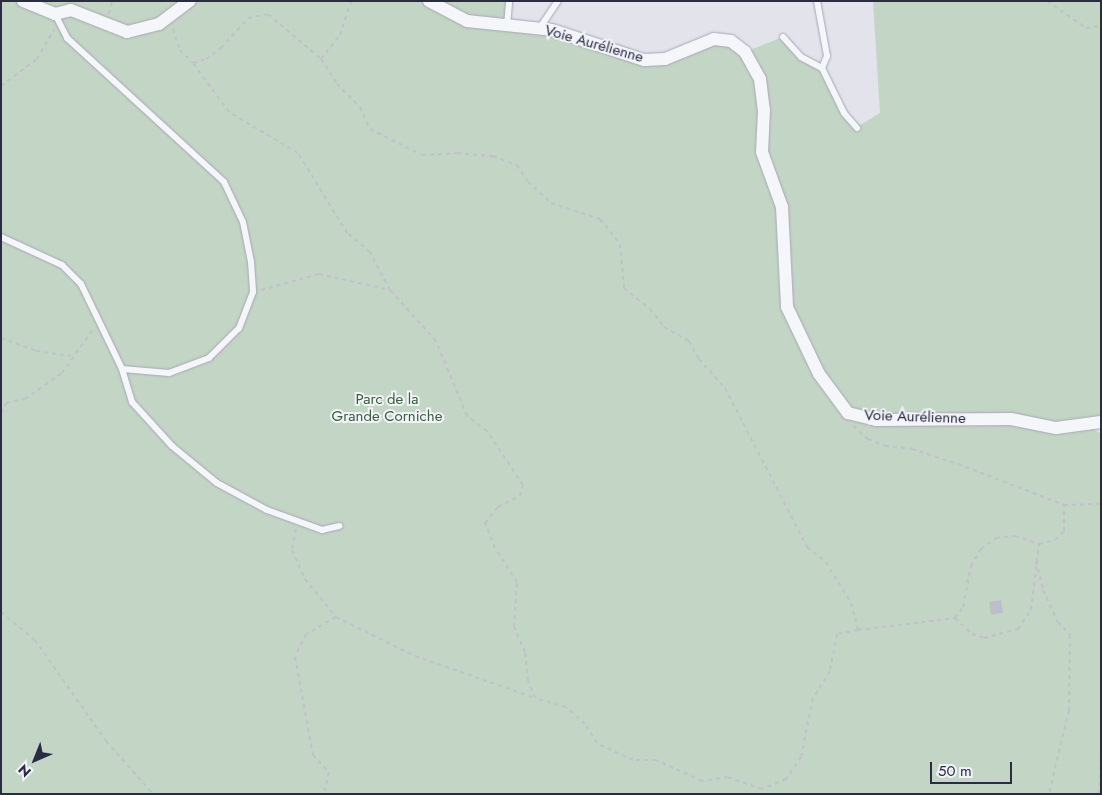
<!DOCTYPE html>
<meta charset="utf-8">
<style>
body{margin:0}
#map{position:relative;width:1102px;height:795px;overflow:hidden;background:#e2e3eb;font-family:Jost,sans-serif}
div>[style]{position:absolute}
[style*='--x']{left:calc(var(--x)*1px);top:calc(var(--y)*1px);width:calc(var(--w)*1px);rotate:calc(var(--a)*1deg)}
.green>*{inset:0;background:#c3d5c4}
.building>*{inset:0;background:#bcbecb;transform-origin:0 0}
.path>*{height:2px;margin-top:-1px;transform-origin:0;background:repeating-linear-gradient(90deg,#c0c1ca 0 4px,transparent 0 8px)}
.roads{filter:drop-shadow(0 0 1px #a7a8b6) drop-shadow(0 0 1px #a7a8b6)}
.lane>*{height:6px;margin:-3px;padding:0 3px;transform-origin:3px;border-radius:3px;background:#f5f6f9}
.street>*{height:12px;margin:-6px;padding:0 6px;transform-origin:6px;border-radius:6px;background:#f5f6f9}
span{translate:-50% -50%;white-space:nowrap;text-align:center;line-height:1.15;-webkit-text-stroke:4px #f2f3f8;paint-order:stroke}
.street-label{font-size:15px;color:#2a2c44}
.park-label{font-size:15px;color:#36603a}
.frame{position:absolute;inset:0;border:2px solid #2a2c44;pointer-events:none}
.north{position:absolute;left:10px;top:735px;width:50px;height:50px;-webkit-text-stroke:4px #f2f3f8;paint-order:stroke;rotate:224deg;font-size:14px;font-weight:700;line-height:20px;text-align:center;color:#2a2c44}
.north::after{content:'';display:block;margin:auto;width:18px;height:22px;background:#2a2c44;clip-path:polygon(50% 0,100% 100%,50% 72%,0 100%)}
.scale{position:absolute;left:930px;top:762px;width:82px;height:22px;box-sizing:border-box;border:2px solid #2a2c44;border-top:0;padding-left:6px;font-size:15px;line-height:18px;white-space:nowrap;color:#2a2c44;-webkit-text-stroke:4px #f2f3f8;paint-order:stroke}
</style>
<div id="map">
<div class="green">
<i style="clip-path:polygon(1px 1px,509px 1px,507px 20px,644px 60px,714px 39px,745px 52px,783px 37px,801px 57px,822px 68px,835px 96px,857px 127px,880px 113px,873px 1px,1101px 1px,1101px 422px,1087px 424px,1101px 434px,1101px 794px,1px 794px)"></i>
</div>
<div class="building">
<i style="left:1001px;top:600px;width:13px;height:12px;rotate:81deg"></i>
</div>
<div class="path">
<i style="--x:1047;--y:1;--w:47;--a:34.7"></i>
<i style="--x:1086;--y:28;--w:15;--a:-8"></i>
<i style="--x:109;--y:14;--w:13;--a:-77"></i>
<i style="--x:173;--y:29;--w:22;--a:72"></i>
<i style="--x:180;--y:50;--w:18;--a:45"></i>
<i style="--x:193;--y:63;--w:14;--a:-17"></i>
<i style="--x:206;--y:59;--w:19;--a:-36"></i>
<i style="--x:221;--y:48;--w:40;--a:-48"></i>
<i style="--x:248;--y:18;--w:20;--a:-11"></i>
<i style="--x:268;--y:14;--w:70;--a:40.3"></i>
<i style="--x:321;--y:59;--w:30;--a:57"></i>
<i style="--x:337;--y:84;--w:33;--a:45"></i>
<i style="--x:360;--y:107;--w:24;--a:66"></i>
<i style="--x:370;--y:129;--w:58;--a:26.6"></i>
<i style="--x:422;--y:155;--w:35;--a:-3"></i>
<i style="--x:457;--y:153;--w:36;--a:5"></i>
<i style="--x:493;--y:156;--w:26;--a:21"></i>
<i style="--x:517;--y:165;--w:20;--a:57"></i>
<i style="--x:528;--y:182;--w:31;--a:42"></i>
<i style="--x:551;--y:203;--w:52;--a:18.1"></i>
<i style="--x:600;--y:219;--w:32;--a:51"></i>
<i style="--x:620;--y:244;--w:44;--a:84.8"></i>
<i style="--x:624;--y:288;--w:33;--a:39"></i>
<i style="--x:650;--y:309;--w:23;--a:52"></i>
<i style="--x:664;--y:327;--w:29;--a:29"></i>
<i style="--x:689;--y:341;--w:21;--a:61"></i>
<i style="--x:699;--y:359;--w:39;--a:48"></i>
<i style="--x:725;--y:388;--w:179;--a:62.7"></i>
<i style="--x:807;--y:547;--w:24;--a:38"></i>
<i style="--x:826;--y:562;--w:48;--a:58.6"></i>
<i style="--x:851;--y:603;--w:28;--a:75"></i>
<i style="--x:858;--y:630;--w:21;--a:169"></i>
<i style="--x:837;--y:634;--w:38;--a:101"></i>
<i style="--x:830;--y:671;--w:32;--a:122"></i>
<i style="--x:813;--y:698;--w:60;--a:101.5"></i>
<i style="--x:801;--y:757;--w:27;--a:124"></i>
<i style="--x:786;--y:779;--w:26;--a:157"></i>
<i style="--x:762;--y:789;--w:36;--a:-161"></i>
<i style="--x:728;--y:777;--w:26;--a:171"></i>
<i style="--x:702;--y:781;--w:51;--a:-155.5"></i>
<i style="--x:656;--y:760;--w:23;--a:180"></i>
<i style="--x:633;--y:760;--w:40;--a:-155"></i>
<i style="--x:597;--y:743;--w:22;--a:-122"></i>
<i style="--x:585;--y:724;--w:25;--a:-138"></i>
<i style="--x:566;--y:707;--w:32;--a:-164"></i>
<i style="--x:535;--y:698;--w:18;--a:-112"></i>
<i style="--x:528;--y:681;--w:29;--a:-96"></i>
<i style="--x:525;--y:652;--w:27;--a:-114"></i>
<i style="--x:514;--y:627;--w:45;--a:-86.2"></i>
<i style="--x:517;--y:582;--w:40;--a:-122.9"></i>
<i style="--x:495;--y:548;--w:27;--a:-112"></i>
<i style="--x:485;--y:523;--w:21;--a:-51"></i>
<i style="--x:498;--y:507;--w:25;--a:-27"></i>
<i style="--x:520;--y:496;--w:11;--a:-75"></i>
<i style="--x:523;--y:485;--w:65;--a:-123.7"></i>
<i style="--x:487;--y:431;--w:25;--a:-143"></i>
<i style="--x:467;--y:416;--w:81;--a:-112.5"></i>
<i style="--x:436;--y:341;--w:69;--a:-132"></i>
<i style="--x:390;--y:290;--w:43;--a:-117.8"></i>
<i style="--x:370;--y:252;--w:30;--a:-140"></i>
<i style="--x:347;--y:233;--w:94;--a:-121.5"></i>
<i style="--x:298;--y:153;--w:80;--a:-149.3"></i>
<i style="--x:229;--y:112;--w:61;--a:-126.3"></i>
<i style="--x:321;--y:59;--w:31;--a:-52"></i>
<i style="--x:340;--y:35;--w:36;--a:-72"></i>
<i style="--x:1;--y:86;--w:45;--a:-36.9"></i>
<i style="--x:37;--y:59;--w:34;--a:-60"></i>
<i style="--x:261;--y:290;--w:60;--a:-15.4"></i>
<i style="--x:319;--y:274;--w:73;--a:12.7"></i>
<i style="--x:1;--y:338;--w:37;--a:20"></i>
<i style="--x:36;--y:351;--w:35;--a:8"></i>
<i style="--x:1;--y:413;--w:11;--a:-63"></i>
<i style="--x:6;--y:403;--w:19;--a:-12"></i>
<i style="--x:25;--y:399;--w:45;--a:-35.1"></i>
<i style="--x:62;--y:373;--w:55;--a:-54.6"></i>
<i style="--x:853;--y:426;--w:20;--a:41"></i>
<i style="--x:868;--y:439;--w:18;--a:22"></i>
<i style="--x:885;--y:446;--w:27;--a:6"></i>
<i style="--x:912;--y:449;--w:48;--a:18.1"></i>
<i style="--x:958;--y:464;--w:114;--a:21.1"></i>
<i style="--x:1064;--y:505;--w:37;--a:-2"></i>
<i style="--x:296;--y:529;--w:21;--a:101"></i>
<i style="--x:292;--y:550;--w:32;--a:66"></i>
<i style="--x:305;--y:579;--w:49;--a:50.8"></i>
<i style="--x:336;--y:617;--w:34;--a:150"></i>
<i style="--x:306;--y:634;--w:25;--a:116"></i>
<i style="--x:295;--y:657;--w:100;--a:79.6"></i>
<i style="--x:313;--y:755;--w:23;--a:47"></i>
<i style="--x:329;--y:772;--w:23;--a:103"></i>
<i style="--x:1036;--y:561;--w:30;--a:76"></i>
<i style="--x:1043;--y:590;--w:35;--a:65"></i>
<i style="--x:1058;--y:622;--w:18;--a:47"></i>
<i style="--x:1070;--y:635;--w:75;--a:90.8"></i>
<i style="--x:1069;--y:710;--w:86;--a:103.4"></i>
<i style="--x:1;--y:612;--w:44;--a:39.5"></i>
<i style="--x:35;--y:640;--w:123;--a:54.9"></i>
<i style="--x:106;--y:741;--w:71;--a:48.4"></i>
<i style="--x:336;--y:617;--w:88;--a:26.3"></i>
<i style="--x:415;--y:656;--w:127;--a:19.3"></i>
<i style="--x:955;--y:618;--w:23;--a:43"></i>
<i style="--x:972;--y:634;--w:13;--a:18"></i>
<i style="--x:984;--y:638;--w:35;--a:-15"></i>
<i style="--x:1018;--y:629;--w:23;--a:-56"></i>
<i style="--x:1031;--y:610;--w:66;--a:-83.1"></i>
<i style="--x:858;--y:630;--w:98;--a:-7.1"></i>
<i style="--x:955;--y:618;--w:14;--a:-54"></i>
<i style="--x:963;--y:607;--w:42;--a:-79"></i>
<i style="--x:971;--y:566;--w:20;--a:-60"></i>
<i style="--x:981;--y:549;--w:19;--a:-36"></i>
<i style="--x:996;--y:538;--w:19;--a:-6"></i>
<i style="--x:1015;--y:536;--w:25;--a:18"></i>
<i style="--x:1039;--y:544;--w:16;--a:-14"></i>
<i style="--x:1055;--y:540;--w:13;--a:-45"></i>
<i style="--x:1064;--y:531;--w:26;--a:-90"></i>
<i style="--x:1101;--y:692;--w:6;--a:90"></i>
<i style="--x:1099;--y:794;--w:44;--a:-87.4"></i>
</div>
<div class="roads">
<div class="lane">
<i style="--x:55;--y:14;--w:27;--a:63"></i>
<i style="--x:67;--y:38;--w:213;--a:42.5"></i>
<i style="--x:224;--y:182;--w:44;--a:64.6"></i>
<i style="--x:243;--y:222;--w:41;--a:78.7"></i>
<i style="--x:251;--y:262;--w:30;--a:86"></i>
<i style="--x:253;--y:292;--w:39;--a:111"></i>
<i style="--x:239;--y:328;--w:42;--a:135"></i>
<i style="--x:209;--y:358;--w:43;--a:159.4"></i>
<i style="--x:169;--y:373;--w:47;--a:-175.1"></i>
<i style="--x:507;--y:26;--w:25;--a:-85"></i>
<i style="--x:539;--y:29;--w:34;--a:-56"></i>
<i style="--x:783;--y:37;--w:27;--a:48"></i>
<i style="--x:801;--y:57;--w:24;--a:28"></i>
<i style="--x:822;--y:68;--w:13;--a:-67"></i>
<i style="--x:827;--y:56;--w:56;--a:-100.3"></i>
<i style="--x:822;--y:68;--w:50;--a:63.9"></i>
<i style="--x:844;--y:113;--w:20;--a:49"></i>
<i style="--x:1;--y:237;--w:67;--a:24.7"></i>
<i style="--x:62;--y:265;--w:27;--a:45"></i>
<i style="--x:81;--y:284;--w:94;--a:64.2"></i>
<i style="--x:122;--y:369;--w:34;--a:73"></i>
<i style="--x:132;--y:402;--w:59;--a:47.7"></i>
<i style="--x:172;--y:446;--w:58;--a:39.4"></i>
<i style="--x:217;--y:483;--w:57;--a:28.4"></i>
<i style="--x:267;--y:510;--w:59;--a:20"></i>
<i style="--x:322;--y:530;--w:18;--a:-13"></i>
</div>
<div class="street">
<i style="--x:23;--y:1;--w:35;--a:22"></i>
<i style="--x:55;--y:14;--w:16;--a:-14"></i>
<i style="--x:71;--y:10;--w:60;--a:21.4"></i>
<i style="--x:127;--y:32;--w:33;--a:-14"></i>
<i style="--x:159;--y:24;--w:39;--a:-37"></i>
<i style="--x:429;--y:1;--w:43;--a:27.8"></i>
<i style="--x:467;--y:21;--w:85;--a:6"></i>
<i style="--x:552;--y:30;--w:97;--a:18.1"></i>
<i style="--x:644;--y:60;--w:21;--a:-3"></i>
<i style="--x:665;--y:59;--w:53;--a:-22.2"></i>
<i style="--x:714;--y:39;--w:17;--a:7"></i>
<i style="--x:731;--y:41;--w:18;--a:38"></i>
<i style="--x:745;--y:52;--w:31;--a:61"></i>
<i style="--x:760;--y:79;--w:31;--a:83"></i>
<i style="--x:764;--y:110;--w:42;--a:92.7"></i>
<i style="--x:762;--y:152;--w:59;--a:70"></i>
<i style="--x:782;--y:207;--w:100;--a:87.1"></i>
<i style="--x:787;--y:307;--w:74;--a:64.5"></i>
<i style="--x:819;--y:374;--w:49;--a:53.4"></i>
<i style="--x:848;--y:413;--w:29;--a:14"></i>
<i style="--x:876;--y:420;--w:135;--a:-0.4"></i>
<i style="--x:1011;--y:419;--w:46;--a:11.3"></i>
<i style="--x:1056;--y:428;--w:45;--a:-7.6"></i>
</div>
</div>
<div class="street-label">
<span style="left:594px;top:44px;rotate:16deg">Voie Aurélienne</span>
<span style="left:915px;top:417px;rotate:2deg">Voie Aurélienne</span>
</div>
<div class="park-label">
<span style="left:387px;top:408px">Parc de la<br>Grande Corniche</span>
</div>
<div class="frame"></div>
<div class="north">N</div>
<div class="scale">50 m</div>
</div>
